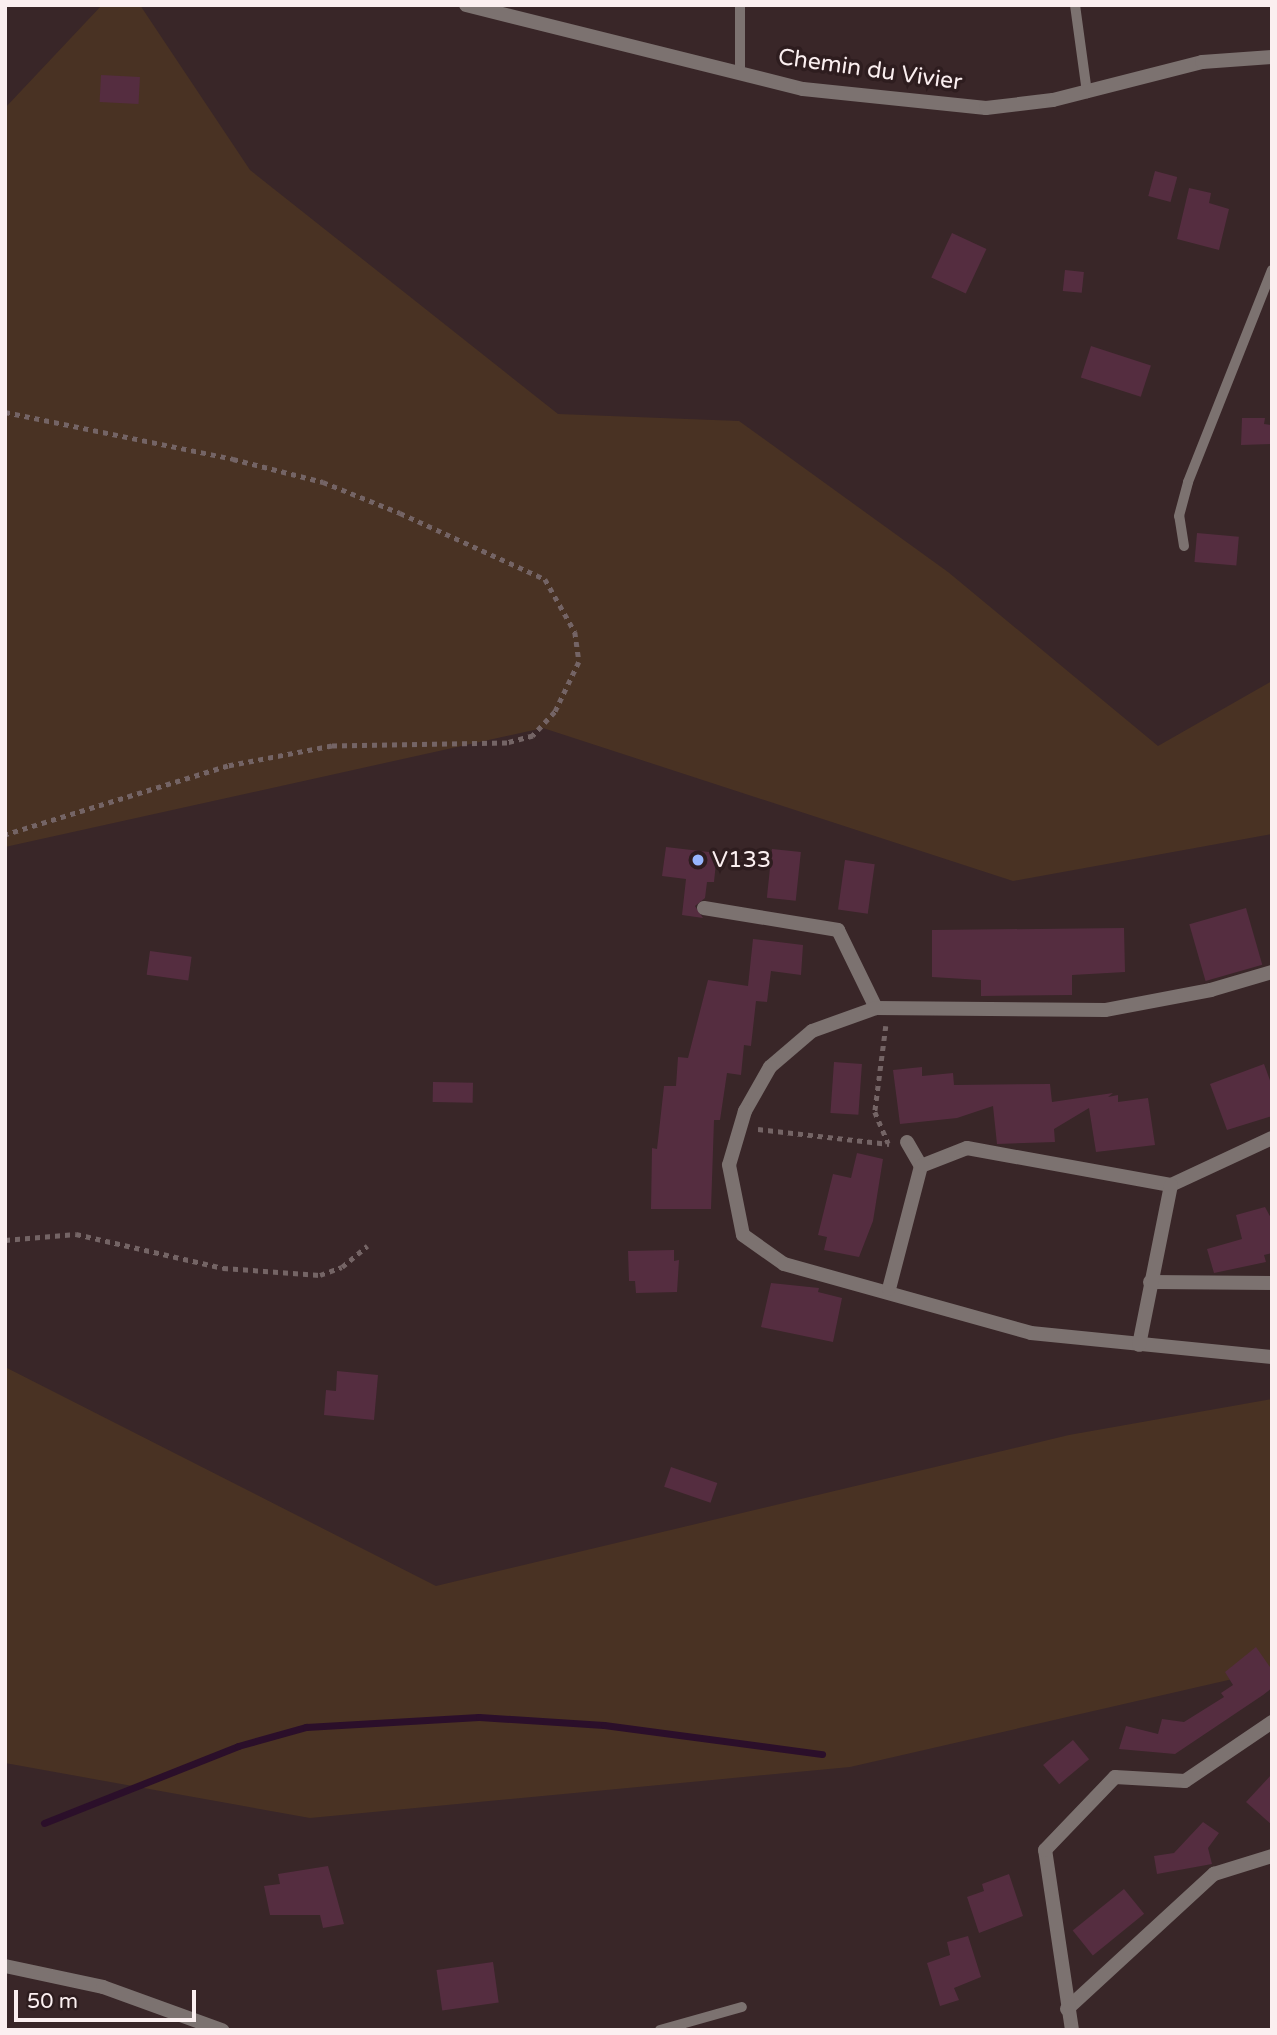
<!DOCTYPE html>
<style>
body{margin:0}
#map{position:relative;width:1277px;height:2035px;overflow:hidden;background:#392628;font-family:"Varela Round",sans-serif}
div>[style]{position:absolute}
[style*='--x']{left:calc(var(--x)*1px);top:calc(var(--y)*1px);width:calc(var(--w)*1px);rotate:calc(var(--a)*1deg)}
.green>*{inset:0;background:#493223}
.stream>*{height:7px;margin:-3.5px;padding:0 3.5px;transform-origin:3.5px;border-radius:3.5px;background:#2b0f2a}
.building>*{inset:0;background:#552d40;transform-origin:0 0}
.path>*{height:4.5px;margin-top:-2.25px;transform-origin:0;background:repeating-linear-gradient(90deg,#746465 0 5px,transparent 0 10px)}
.service>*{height:10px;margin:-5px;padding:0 5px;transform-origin:5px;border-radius:5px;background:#7c7270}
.minor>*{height:14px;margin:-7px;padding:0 7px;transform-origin:7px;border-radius:7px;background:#7c7270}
.dots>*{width:19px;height:19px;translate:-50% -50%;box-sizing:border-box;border:4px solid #2e1d1f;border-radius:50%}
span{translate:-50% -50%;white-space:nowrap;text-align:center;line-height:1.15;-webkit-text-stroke:7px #2e1d1f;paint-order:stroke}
.street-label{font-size:23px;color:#fbeff0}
.poi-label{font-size:23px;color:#fbeff0}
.left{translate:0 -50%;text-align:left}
.frame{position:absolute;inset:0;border:7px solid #fbeff0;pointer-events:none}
.scale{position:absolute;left:14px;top:1990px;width:182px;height:32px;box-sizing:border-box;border:4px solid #fbeff0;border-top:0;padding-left:9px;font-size:21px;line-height:24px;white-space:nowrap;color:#fbeff0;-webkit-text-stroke:5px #2e1d1f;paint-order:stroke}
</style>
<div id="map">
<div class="green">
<i style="clip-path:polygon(102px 5px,140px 5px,250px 170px,558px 414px,739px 421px,948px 572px,1158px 746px,1272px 681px,1272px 834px,1013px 881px,543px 728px,5px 847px,5px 108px)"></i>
<i style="clip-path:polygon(5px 1367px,436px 1586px,1069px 1435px,1272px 1399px,1272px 1670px,850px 1767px,310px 1818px,5px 1763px)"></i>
</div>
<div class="stream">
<i style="--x:44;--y:1823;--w:209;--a:-21.6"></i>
<i style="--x:238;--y:1746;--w:71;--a:-15.6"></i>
<i style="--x:306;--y:1727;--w:173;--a:-3.3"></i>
<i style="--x:479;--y:1717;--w:125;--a:3.7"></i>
<i style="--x:604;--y:1725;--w:220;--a:7.6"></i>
</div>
<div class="building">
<i style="left:101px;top:75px;width:39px;height:27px;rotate:3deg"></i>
<i style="left:1155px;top:171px;width:23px;height:26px;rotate:15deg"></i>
<i style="clip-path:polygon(1189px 188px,1211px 193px,1209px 203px,1229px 209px,1219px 250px,1177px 239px)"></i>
<i style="left:952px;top:233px;width:38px;height:49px;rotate:25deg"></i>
<i style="left:1065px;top:270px;width:19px;height:21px;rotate:6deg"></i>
<i style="left:1091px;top:346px;width:63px;height:33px;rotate:18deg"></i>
<i style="clip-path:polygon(1242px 418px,1265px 418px,1264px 424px,1271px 425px,1271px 444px,1241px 445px)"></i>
<i style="left:1197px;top:533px;width:42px;height:29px;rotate:5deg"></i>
<i style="clip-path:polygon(666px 847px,717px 853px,714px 882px,707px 882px,705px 898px,695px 906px,703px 918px,682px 915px,686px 879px,662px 876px)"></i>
<i style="left:772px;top:849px;width:29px;height:49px;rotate:6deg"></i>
<i style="left:845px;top:860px;width:30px;height:50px;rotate:8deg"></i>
<i style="left:1246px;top:908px;width:59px;height:59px;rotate:74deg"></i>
<i style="clip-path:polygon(1124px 928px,1125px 972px,1072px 975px,1072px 995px,981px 996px,981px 980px,932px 977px,932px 930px)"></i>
<i style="clip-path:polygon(753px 939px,803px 945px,801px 975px,771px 971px,767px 1002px,756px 1001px,751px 1046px,744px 1045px,741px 1075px,727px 1073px,720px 1120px,714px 1120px,711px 1209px,651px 1209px,652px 1148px,657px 1149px,664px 1086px,676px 1086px,678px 1057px,688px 1058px,708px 980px,748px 986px)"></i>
<i style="left:150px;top:951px;width:42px;height:24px;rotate:8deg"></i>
<i style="left:834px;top:1062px;width:28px;height:51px;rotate:4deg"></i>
<i style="clip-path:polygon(1264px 1064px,1272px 1086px,1272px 1116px,1227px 1130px,1210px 1084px)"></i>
<i style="clip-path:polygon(922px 1067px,922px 1076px,953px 1073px,954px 1085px,1050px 1084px,1052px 1102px,1113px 1093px,1108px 1097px,1118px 1095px,1118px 1102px,1148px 1098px,1155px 1145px,1096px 1152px,1089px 1108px,1054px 1129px,1055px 1142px,997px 1144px,993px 1106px,957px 1118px,900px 1124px,893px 1070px)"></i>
<i style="left:433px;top:1082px;width:40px;height:20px;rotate:1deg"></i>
<i style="clip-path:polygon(857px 1153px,883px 1159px,873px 1221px,859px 1257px,824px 1250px,827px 1237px,818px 1235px,833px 1174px,851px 1178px)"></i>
<i style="clip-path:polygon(1265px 1207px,1272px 1220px,1272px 1253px,1264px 1255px,1266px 1262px,1214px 1273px,1207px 1249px,1242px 1239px,1236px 1215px)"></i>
<i style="clip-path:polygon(674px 1250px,674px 1261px,679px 1260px,677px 1292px,636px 1293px,635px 1281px,629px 1281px,628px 1251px)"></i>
<i style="clip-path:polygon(771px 1283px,819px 1288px,818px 1292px,842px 1298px,833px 1342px,761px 1327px)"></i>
<i style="clip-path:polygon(337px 1371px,378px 1375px,374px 1420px,324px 1415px,326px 1390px,336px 1391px)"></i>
<i style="left:671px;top:1467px;width:49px;height:21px;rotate:19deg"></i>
<i style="clip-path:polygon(1256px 1647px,1272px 1670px,1272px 1688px,1263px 1695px,1175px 1754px,1119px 1749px,1126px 1726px,1158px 1734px,1162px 1719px,1184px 1722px,1224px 1697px,1221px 1693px,1233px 1685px,1225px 1672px)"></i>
<i style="left:1073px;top:1740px;width:25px;height:39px;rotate:50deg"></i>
<i style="clip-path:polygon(1272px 1774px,1272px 1825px,1246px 1802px)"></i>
<i style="clip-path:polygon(1203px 1822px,1219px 1833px,1208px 1848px,1212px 1864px,1157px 1874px,1154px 1856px,1174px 1853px)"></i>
<i style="clip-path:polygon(328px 1866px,344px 1924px,323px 1928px,320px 1915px,270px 1915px,264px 1886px,280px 1884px,278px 1874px)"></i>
<i style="clip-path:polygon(1009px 1874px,1023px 1916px,979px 1933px,967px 1897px,984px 1891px,982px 1884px)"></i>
<i style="left:1124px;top:1889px;width:32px;height:66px;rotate:51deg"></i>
<i style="clip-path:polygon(968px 1936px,981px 1977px,954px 1988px,959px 2000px,940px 2006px,927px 1963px,950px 1955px,947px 1942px)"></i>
<i style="left:493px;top:1962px;width:41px;height:57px;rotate:82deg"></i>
</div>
<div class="path">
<i style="--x:5;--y:412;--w:233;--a:11.6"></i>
<i style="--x:233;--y:459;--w:93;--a:14.3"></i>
<i style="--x:323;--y:482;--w:83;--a:21.9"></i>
<i style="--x:400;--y:513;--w:159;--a:24.5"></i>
<i style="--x:545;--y:579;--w:61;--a:60.5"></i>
<i style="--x:575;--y:632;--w:30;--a:82"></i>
<i style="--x:579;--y:662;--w:55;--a:115.6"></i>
<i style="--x:555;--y:712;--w:33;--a:133"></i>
<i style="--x:533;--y:736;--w:27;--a:165"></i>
<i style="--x:507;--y:743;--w:175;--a:179"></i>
<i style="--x:332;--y:746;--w:106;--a:169.1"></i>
<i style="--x:228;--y:766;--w:233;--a:162.8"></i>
<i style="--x:886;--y:1026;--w:87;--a:97.3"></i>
<i style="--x:875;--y:1112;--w:34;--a:67"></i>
<i style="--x:758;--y:1129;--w:132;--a:6.5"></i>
<i style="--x:5;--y:1240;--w:71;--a:-4.8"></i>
<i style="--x:76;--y:1234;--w:151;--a:13"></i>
<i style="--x:223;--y:1268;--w:97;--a:4.1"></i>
<i style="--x:320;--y:1275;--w:23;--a:-20"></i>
<i style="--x:342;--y:1267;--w:33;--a:-40"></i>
</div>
<div class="service">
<i style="--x:1075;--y:5;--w:89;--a:82.2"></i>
<i style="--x:740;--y:73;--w:68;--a:-90"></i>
<i style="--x:1184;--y:546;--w:30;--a:-99"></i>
<i style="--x:1179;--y:516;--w:35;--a:-75"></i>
<i style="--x:1188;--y:482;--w:228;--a:-68.4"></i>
<i style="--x:660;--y:2030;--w:85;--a:-15.7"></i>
</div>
<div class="minor">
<i style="--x:466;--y:5;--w:347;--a:14"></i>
<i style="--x:803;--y:89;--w:184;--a:5.9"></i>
<i style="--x:986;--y:108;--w:67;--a:-6.8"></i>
<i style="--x:1053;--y:100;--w:154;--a:-14.3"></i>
<i style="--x:1202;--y:62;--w:70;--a:-4.1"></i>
<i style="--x:704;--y:908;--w:136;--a:9.3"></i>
<i style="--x:838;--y:930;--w:87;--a:64"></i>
<i style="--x:1272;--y:972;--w:64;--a:163.6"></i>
<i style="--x:1211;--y:990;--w:108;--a:169.3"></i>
<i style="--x:1105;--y:1010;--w:229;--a:-179.5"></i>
<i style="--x:876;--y:1008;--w:68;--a:160.2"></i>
<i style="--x:812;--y:1031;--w:55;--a:139.4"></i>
<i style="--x:770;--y:1067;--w:51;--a:119.6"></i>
<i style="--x:745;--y:1111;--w:56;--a:106.5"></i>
<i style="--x:729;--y:1165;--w:71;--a:78.7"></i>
<i style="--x:743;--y:1235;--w:50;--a:35.3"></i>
<i style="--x:784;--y:1264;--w:256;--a:15.6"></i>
<i style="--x:1031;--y:1333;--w:242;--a:5.7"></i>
<i style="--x:907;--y:1142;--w:28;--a:60"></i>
<i style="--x:1171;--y:1185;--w:111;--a:-25"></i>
<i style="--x:1150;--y:1282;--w:122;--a:0.5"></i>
<i style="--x:889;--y:1289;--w:127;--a:-75.4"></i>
<i style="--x:921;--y:1166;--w:49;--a:-21.4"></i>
<i style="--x:967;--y:1148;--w:207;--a:10.3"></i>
<i style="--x:1171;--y:1185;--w:163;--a:101.3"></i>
<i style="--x:5;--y:1966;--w:100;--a:12.1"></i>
<i style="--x:103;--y:1987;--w:127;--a:19.9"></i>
<i style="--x:1067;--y:2009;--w:200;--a:-42.6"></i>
<i style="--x:1214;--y:1874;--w:61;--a:-17.2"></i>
<i style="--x:1072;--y:2030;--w:182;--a:-98.5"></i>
<i style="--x:1045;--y:1850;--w:101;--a:-46.2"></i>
<i style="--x:1115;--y:1777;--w:70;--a:3.3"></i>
<i style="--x:1185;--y:1781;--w:105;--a:-34.1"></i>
</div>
<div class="dots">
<i style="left:698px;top:860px;background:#97b6fd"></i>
</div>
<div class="street-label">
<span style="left:870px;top:70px;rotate:8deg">Chemin du Vivier</span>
</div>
<div class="poi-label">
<span class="left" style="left:712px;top:860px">V133</span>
</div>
<div class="frame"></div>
<div class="scale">50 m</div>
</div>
